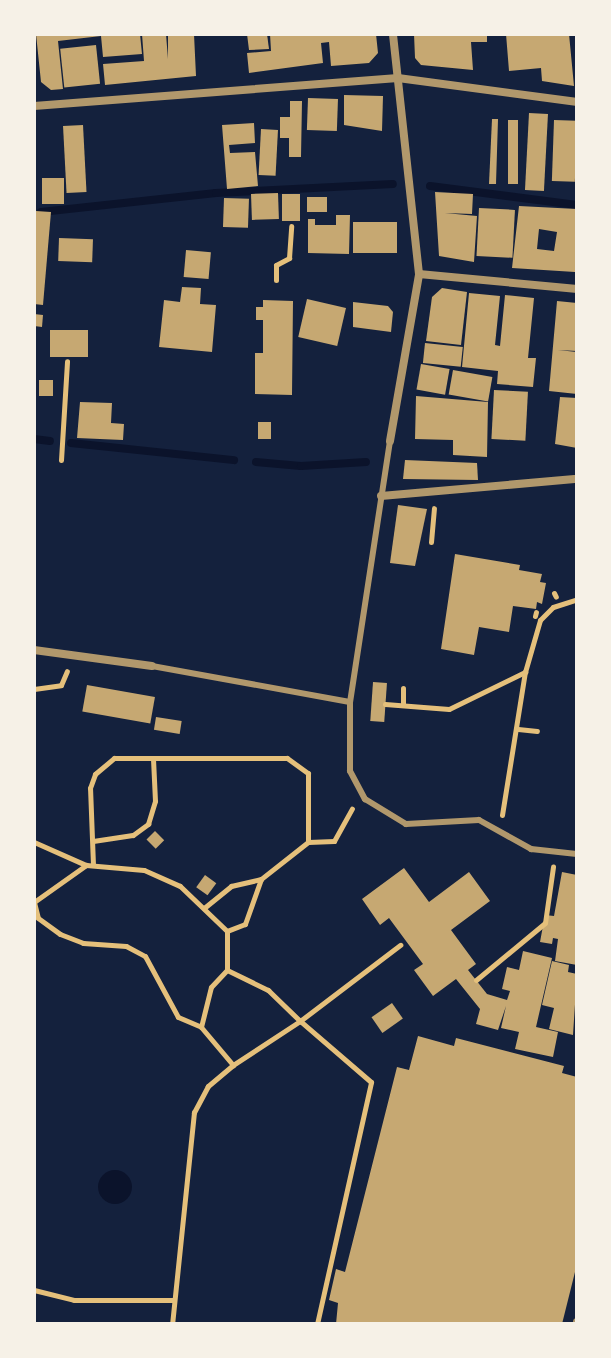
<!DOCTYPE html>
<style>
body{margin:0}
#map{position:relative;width:611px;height:1358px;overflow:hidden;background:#14213d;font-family:"Alegreya Sans",sans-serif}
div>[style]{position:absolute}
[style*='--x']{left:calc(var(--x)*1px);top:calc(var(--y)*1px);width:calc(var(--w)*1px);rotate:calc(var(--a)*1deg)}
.water>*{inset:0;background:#0b132b}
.round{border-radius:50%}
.stream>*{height:8px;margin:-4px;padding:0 4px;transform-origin:4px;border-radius:4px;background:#0b132b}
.building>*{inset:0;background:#c6a872;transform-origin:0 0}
.path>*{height:5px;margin:-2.5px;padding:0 2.5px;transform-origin:2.5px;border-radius:2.5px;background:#e5c07b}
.service>*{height:6px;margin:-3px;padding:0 3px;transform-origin:3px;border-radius:3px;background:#b1986c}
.minor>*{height:8px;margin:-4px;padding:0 4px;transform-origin:4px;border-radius:4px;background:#b1986c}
span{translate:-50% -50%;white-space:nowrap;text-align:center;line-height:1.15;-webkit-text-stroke:8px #f6f1e7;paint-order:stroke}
.frame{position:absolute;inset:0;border:36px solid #f6f1e7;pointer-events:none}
</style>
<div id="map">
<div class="water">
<i class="round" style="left:98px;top:1170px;width:34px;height:34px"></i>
</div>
<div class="stream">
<i style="--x:430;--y:186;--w:148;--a:7.4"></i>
<i style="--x:41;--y:212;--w:176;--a:-6.2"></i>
<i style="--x:216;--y:193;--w:177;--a:-2.9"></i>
<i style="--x:34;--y:439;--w:16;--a:7"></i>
<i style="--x:71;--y:443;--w:164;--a:6"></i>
<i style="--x:256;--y:462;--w:45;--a:5.1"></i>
<i style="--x:301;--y:466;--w:65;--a:-3.5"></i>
</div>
<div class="building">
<i style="clip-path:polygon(36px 34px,140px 34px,142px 54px,103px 57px,101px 36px,58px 41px,63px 89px,51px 90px,41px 82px)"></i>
<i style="clip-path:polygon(142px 34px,166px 34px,168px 59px,168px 34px,194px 34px,196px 76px,105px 85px,103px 64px,144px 61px)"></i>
<i style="clip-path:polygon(247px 34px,267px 34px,269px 49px,249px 50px)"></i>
<i style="clip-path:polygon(270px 34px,376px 34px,378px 53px,369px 63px,331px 66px,329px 42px,321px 43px,323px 63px,249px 73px,247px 53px,271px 51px)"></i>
<i style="clip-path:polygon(414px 34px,487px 34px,487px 42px,471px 42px,473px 70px,421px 65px,415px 58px)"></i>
<i style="clip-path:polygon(506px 34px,569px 34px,574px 86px,542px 81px,541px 68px,509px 71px)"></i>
<i style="left:96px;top:45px;width:39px;height:36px;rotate:84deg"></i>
<i style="clip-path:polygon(344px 95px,383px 96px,382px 131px,344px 125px)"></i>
<i style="left:308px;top:98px;width:30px;height:32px;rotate:2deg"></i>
<i style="clip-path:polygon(290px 101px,302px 101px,301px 157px,289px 157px,289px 138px,280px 138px,280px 117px,290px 117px)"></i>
<i style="left:529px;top:113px;width:19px;height:77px;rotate:3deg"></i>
<i style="clip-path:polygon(492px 119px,498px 119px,496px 184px,489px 184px)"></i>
<i style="left:508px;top:120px;width:10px;height:64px"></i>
<i style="left:554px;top:120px;width:23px;height:61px;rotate:2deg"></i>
<i style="clip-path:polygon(254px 123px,255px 143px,229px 145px,230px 153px,255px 152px,258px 186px,227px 189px,222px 125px)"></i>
<i style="left:83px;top:125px;width:67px;height:20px;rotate:87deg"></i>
<i style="left:261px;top:129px;width:17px;height:46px;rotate:3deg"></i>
<i style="left:42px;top:178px;width:22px;height:26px"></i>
<i style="clip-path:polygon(435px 192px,473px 194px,472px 214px,445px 213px,477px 216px,474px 262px,439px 256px)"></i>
<i style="left:278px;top:193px;width:26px;height:27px;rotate:88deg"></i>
<i style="left:282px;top:194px;width:18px;height:27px"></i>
<i style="left:307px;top:197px;width:20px;height:15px"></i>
<i style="left:224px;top:198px;width:25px;height:29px;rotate:2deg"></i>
<i style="clip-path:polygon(evenodd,519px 206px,577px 209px,575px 272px,512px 268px,519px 206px,539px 229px,557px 232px,554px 251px,537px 249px,539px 229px)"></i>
<i style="left:479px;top:208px;width:36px;height:48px;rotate:3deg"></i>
<i style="clip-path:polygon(36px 211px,51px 212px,43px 305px,34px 304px)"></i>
<i style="clip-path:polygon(336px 215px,350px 215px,349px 254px,308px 253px,308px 219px,315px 219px,315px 225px,336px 225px)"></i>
<i style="left:353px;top:222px;width:44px;height:31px"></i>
<i style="left:59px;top:238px;width:34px;height:23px;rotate:2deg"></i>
<i style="left:186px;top:250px;width:25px;height:27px;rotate:5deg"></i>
<i style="clip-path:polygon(182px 287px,201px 288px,200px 304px,216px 305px,212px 352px,159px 347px,164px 300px,180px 302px)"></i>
<i style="clip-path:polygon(442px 288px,467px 292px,461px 345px,426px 341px,432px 297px)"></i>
<i style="clip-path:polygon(469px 293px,500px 296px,495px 345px,500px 346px,505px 295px,534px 298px,528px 358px,536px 358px,533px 387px,497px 384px,498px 371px,462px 367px)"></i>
<i style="left:307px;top:299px;width:40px;height:39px;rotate:13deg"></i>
<i style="clip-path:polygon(263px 300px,293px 301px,292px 395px,255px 394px,255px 353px,263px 353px,263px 320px,256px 320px,256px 307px,263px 307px)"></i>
<i style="clip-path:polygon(557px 301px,577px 303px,577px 351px,558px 350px,577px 352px,577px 394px,549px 391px)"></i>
<i style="clip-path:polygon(353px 302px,388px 306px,393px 312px,391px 332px,353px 327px)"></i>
<i style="clip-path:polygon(34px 314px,43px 315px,42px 327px,34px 326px)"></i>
<i style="left:50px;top:330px;width:38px;height:27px"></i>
<i style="left:425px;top:343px;width:38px;height:20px;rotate:6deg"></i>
<i style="left:421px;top:364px;width:29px;height:26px;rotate:10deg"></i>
<i style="left:453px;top:370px;width:40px;height:25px;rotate:10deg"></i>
<i style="left:39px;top:380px;width:14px;height:16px"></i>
<i style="left:494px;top:390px;width:34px;height:49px;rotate:3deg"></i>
<i style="clip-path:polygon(416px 396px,488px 402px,487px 457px,453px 455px,453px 440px,415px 439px)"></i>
<i style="clip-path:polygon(560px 397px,577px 398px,577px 448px,555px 444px)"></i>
<i style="clip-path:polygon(80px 402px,112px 403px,111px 423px,124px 424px,123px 440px,77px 438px)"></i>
<i style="left:258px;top:422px;width:13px;height:17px"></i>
<i style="clip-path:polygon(405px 460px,477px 463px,478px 480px,403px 479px)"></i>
<i style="clip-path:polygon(398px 505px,427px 509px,415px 566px,390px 563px)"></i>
<i style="clip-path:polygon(455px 554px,520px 565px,519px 570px,542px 574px,540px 582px,546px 583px,542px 604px,537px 602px,536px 609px,513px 606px,509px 632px,479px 627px,474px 655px,441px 649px)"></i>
<i style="left:373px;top:682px;width:14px;height:39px;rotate:4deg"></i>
<i style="left:87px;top:685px;width:69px;height:27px;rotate:10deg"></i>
<i style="left:156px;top:717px;width:26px;height:13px;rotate:9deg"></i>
<i style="left:155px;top:831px;width:13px;height:12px;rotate:45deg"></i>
<i style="clip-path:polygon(404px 868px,429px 902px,469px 872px,490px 901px,451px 930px,476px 964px,468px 970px,487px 994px,507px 1000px,510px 991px,502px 989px,507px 967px,519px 970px,523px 951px,552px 958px,536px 1027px,558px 1032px,553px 1057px,515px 1049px,519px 1032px,501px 1028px,506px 1006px,498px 1030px,476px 1024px,480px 1009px,456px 979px,433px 996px,414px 970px,423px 964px,389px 918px,380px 925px,362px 899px)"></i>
<i style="clip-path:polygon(562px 872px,577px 875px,577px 965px,555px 961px,558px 939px,553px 938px,552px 944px,540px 942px,545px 915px,554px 916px)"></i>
<i style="left:205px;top:875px;width:14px;height:15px;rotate:36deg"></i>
<i style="clip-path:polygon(552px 961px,569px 965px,568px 972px,577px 974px,573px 1035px,549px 1029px,554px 1008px,542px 1005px)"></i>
<i style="left:392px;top:1003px;width:19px;height:25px;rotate:55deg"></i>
<i style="clip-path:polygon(418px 1036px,454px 1046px,456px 1038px,564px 1066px,562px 1073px,577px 1077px,577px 1264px,562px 1324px,336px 1324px,338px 1303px,329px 1300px,336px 1269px,345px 1272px,397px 1067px,409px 1070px)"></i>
</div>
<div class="path">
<i style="--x:276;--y:280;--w:15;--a:-90"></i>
<i style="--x:276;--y:265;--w:15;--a:-28"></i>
<i style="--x:289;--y:258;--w:32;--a:-86"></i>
<i style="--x:61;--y:460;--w:99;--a:-86.5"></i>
<i style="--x:431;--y:542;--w:34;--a:-85"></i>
<i style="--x:554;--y:593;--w:4;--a:63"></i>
<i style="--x:535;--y:616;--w:4;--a:-76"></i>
<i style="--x:34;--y:689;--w:27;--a:-8"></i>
<i style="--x:61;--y:685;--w:15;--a:-67"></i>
<i style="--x:385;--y:704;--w:64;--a:4.5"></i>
<i style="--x:449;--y:709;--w:85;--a:-26"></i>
<i style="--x:403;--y:705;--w:17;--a:-90"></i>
<i style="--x:518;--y:729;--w:19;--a:6"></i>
<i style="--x:502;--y:815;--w:145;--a:-80.9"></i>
<i style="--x:525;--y:672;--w:54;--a:-73.9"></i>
<i style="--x:540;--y:620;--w:18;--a:-45"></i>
<i style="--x:553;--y:607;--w:25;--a:-18"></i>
<i style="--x:93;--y:841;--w:40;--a:-8.5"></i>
<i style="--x:133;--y:835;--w:19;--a:-36"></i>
<i style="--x:148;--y:824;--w:24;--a:-73"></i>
<i style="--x:155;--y:801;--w:43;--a:-92.7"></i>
<i style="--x:34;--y:842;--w:57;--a:23.9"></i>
<i style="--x:308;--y:842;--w:26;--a:-2"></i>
<i style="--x:334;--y:841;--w:37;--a:-61"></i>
<i style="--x:93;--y:865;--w:77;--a:-92.2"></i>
<i style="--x:90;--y:788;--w:15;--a:-70"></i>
<i style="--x:95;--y:774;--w:25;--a:-40"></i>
<i style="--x:114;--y:758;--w:173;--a:0"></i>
<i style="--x:287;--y:758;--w:26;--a:36"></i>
<i style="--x:308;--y:773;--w:69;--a:90"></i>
<i style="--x:308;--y:842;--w:60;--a:141.8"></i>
<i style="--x:261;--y:879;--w:48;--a:109.6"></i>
<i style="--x:245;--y:924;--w:19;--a:159"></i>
<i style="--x:227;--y:931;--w:39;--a:90"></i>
<i style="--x:227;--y:970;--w:46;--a:26"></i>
<i style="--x:268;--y:990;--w:45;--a:44.1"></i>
<i style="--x:300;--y:1021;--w:80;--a:146.7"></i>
<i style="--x:34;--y:902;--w:16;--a:76"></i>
<i style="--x:38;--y:918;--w:27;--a:36"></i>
<i style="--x:60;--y:934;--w:25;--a:21"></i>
<i style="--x:83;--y:943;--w:43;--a:4"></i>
<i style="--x:126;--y:946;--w:21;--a:28"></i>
<i style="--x:145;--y:956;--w:69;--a:61.6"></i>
<i style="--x:178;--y:1017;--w:25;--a:23"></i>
<i style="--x:201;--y:1027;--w:50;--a:49.9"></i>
<i style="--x:233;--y:1065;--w:33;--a:140"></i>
<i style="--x:208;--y:1086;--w:30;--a:118"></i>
<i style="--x:194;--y:1112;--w:213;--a:95.9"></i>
<i style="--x:34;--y:902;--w:64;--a:-35.4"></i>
<i style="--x:86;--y:865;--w:58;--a:4.9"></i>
<i style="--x:144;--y:870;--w:39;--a:24"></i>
<i style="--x:180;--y:886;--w:65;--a:43.8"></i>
<i style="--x:204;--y:908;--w:35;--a:-39"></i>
<i style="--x:231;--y:886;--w:31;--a:-13"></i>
<i style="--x:476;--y:980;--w:89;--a:-39.6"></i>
<i style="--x:545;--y:923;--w:57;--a:-81.9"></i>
<i style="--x:201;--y:1027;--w:41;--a:-76"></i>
<i style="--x:211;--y:987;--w:23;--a:-47"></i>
<i style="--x:34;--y:1290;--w:41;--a:14"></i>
<i style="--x:74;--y:1300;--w:99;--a:0"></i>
<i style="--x:317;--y:1324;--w:248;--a:-77.4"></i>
<i style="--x:371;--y:1082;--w:94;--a:-139.3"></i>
<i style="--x:300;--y:1021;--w:126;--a:-37.2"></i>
</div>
<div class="service">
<i style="--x:390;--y:441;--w:264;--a:98.7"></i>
<i style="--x:350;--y:702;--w:69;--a:90"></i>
<i style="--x:350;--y:771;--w:32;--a:62"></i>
<i style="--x:365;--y:799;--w:48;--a:31.4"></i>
<i style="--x:406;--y:824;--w:73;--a:-3.1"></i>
<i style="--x:479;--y:820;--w:60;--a:29.1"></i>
<i style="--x:531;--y:849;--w:46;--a:6.2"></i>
<i style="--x:152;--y:666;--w:201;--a:10.3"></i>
</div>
<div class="minor">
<i style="--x:34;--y:106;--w:365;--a:-4.4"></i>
<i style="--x:398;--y:78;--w:181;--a:7.6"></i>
<i style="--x:419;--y:274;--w:159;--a:5.4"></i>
<i style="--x:390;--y:441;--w:169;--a:-80.1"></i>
<i style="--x:419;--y:274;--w:241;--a:-96.2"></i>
<i style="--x:381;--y:496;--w:197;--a:-5"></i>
<i style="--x:34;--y:650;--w:119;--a:7.7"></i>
<i style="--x:577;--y:1324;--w:2;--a:-90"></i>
</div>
<div class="frame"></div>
</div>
